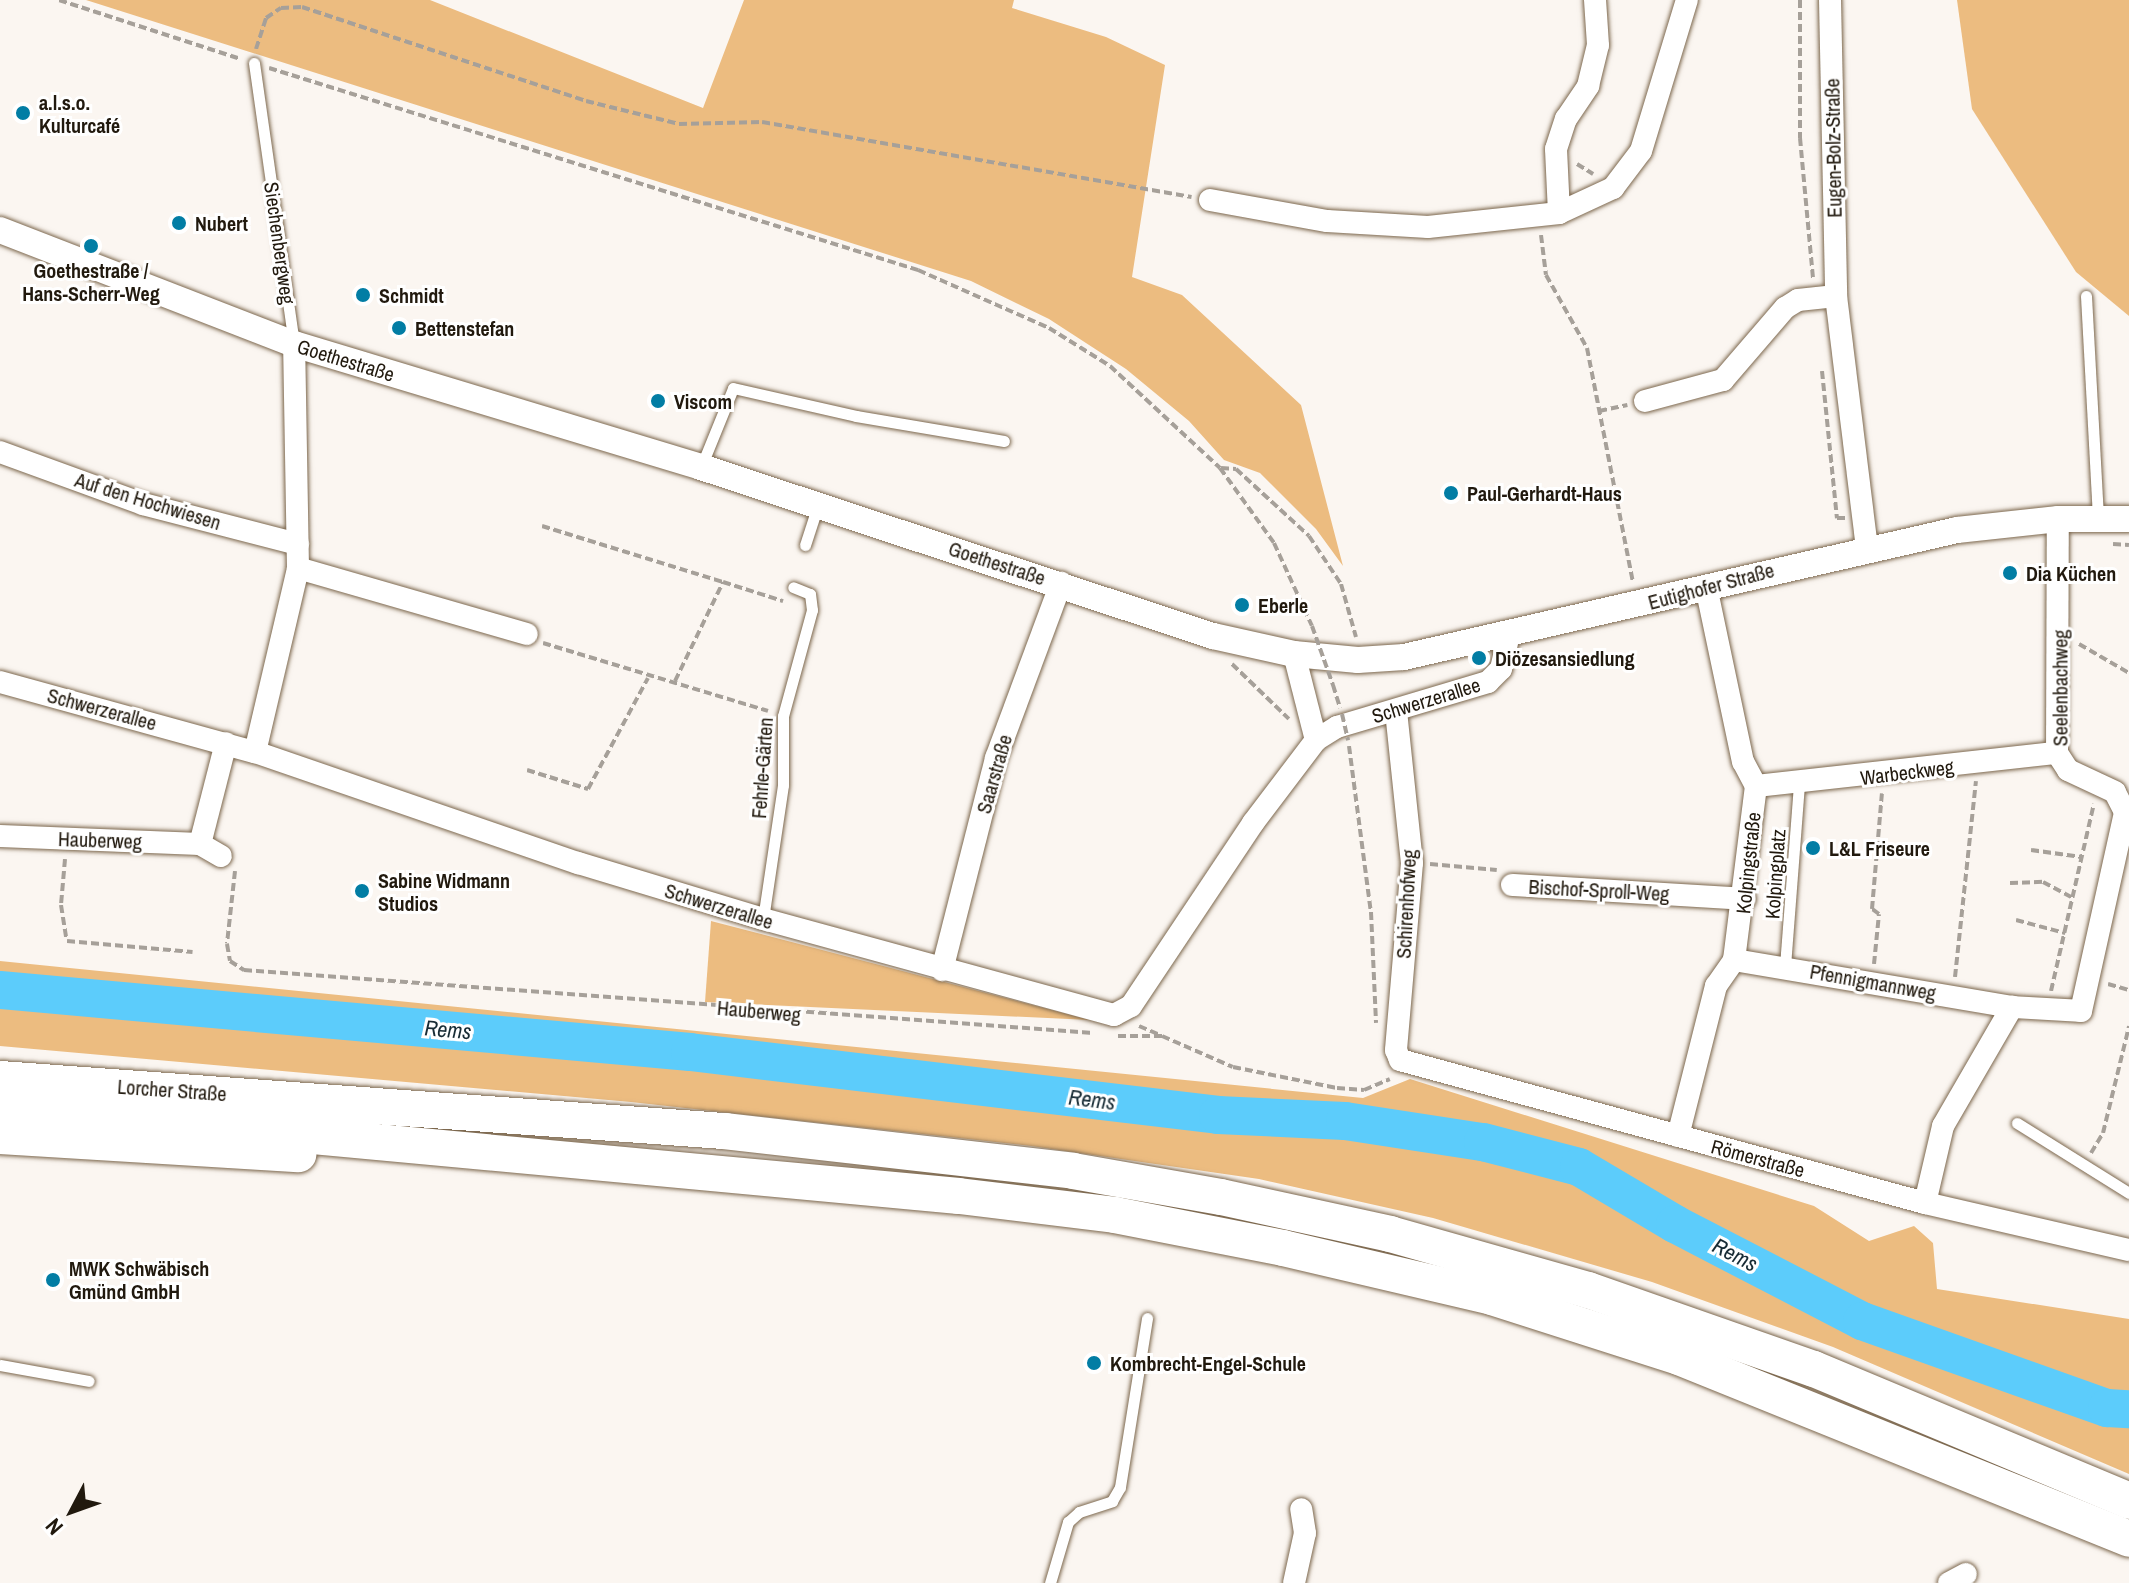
<!DOCTYPE html>
<meta charset="utf-8">
<style>
body{margin:0}
#map{position:relative;width:2129px;height:1583px;overflow:hidden;background:#fbf6f1;font-family:"Archivo Narrow",sans-serif}
div>[style]{position:absolute}
[style*='--x']{left:calc(var(--x)*1px);top:calc(var(--y)*1px);width:calc(var(--w)*1px);rotate:calc(var(--a)*1deg)}
.green>*{inset:0;background:#ecbc80}
.river>*{height:38px;margin:-19px;padding:0 19px;transform-origin:19px;border-radius:19px;background:#5cccfb}
.path>*{height:4px;margin-top:-2px;transform-origin:0;background:repeating-linear-gradient(90deg,#a6a099 0 8px,transparent 0 12px)}
.roads{filter:drop-shadow(0 0 2px #7c674d) drop-shadow(0 0 2px #7c674d)}
.service>*{height:11px;margin:-5.5px;padding:0 5.5px;transform-origin:5.5px;border-radius:5.5px;background:#fff}
.minor>*{height:22px;margin:-11px;padding:0 11px;transform-origin:11px;border-radius:11px;background:#fff}
.tertiary>*{height:26px;margin:-13px;padding:0 13px;transform-origin:13px;border-radius:13px;background:#fff}
.trunk>*{height:36px;margin:-18px;padding:0 18px;transform-origin:18px;border-radius:18px;background:#fff}
.path-bridge>*{height:4px;margin-top:-2px;transform-origin:0;background:repeating-linear-gradient(90deg,#a6a099 0 8px,transparent 0 12px)}
.dots>*{width:22px;height:22px;translate:-50% -50%;box-sizing:border-box;border:4px solid #fff;border-radius:50%}
span{translate:-50% -50%;white-space:nowrap;text-align:center;line-height:1.15;-webkit-text-stroke:6px #fff;paint-order:stroke}
.poi-label{font-size:20px;color:#21190e;font-weight:700}
.left{translate:0 -50%;text-align:left}
.street-label{font-size:20px;color:#21190e}
.water-label{font-size:22px;color:#182c35;font-style:italic}
.north{position:absolute;left:32px;top:1471px;width:80px;height:80px;-webkit-text-stroke:6px #fff;paint-order:stroke;rotate:229deg;font-size:22px;font-weight:700;line-height:32px;text-align:center;color:#21190e}
.north::after{content:'';display:block;margin:auto;width:28px;height:36px;background:#21190e;clip-path:polygon(50% 0,100% 100%,50% 72%,0 100%)}
</style>
<div id="map">
<div class="green">
<i style="clip-path:polygon(86px 0,430px 0,703px 108px,744px 0,1014px 0,1012px 8px,1106px 37px,1165px 65px,1132px 277px,1182px 295px,1301px 405px,1343px 566px,1316px 529px,1260px 473px,1224px 460px,1189px 421px,1126px 369px,1049px 319px,971px 281px)"></i>
<i style="clip-path:polygon(1957px 0,2129px 0,2129px 316px,2076px 272px,1972px 109px)"></i>
<i style="clip-path:polygon(711px 921px,1090px 1020px,705px 1002px)"></i>
<i style="clip-path:polygon(0 961px,1363px 1098px,1410px 1079px,1814px 1206px,1869px 1241px,1914px 1226px,1933px 1243px,1937px 1289px,2129px 1319px,2129px 1474px,1833px 1347px,1652px 1282px,1433px 1218px,1259px 1179px,1031px 1146px,631px 1102px,0 1046px)"></i>
</div>
<div class="river">
<i style="--x:0;--y:990;--w:693;--a:5.13"></i>
<i style="--x:690;--y:1052;--w:532;--a:6.8"></i>
<i style="--x:1218;--y:1115;--w:127;--a:2.7"></i>
<i style="--x:1345;--y:1121;--w:140;--a:8.7"></i>
<i style="--x:1483;--y:1142;--w:99;--a:14.6"></i>
<i style="--x:1579;--y:1167;--w:112;--a:30.7"></i>
<i style="--x:1675;--y:1224;--w:211;--a:27.4"></i>
<i style="--x:1862;--y:1321;--w:260;--a:19.6"></i>
<i style="--x:2107;--y:1408;--w:22;--a:3"></i>
</div>
<div class="path">
<i style="--x:59;--y:0;--w:191;--a:18"></i>
<i style="--x:1800;--y:0;--w:138;--a:90"></i>
<i style="--x:1800;--y:138;--w:142;--a:84.7"></i>
<i style="--x:256;--y:49;--w:33;--a:-72"></i>
<i style="--x:266;--y:18;--w:18;--a:-34"></i>
<i style="--x:281;--y:8;--w:21;--a:-3"></i>
<i style="--x:302;--y:7;--w:299;--a:18.3"></i>
<i style="--x:586;--y:101;--w:96;--a:13.9"></i>
<i style="--x:679;--y:124;--w:83;--a:-1.4"></i>
<i style="--x:762;--y:122;--w:436;--a:9.9"></i>
<i style="--x:269;--y:68;--w:680;--a:17.29"></i>
<i style="--x:918;--y:270;--w:143;--a:23.9"></i>
<i style="--x:1049;--y:328;--w:72;--a:31.9"></i>
<i style="--x:1110;--y:366;--w:150;--a:42.8"></i>
<i style="--x:1220;--y:468;--w:92;--a:54.2"></i>
<i style="--x:1274;--y:543;--w:91;--a:65.4"></i>
<i style="--x:1577;--y:164;--w:19;--a:32"></i>
<i style="--x:1541;--y:235;--w:40;--a:82.9"></i>
<i style="--x:1546;--y:275;--w:84;--a:60.7"></i>
<i style="--x:1587;--y:348;--w:239;--a:78.9"></i>
<i style="--x:1822;--y:371;--w:148;--a:84.2"></i>
<i style="--x:1837;--y:518;--w:8;--a:0"></i>
<i style="--x:1599;--y:411;--w:29;--a:-12"></i>
<i style="--x:1221;--y:468;--w:15;--a:4"></i>
<i style="--x:1236;--y:469;--w:99;--a:42.5"></i>
<i style="--x:1309;--y:536;--w:58;--a:56.3"></i>
<i style="--x:1341;--y:584;--w:55;--a:74.2"></i>
<i style="--x:542;--y:526;--w:189;--a:17.2"></i>
<i style="--x:2113;--y:544;--w:16;--a:4"></i>
<i style="--x:543;--y:643;--w:235;--a:16.8"></i>
<i style="--x:2079;--y:644;--w:58;--a:30.1"></i>
<i style="--x:1232;--y:664;--w:79;--a:44"></i>
<i style="--x:675;--y:681;--w:110;--a:-64.1"></i>
<i style="--x:723;--y:582;--w:63;--a:17.6"></i>
<i style="--x:1333;--y:685;--w:24;--a:73"></i>
<i style="--x:1349;--y:746;--w:167;--a:82.5"></i>
<i style="--x:1371;--y:912;--w:111;--a:87.4"></i>
<i style="--x:527;--y:770;--w:64;--a:17.3"></i>
<i style="--x:588;--y:789;--w:126;--a:-61.6"></i>
<i style="--x:2031;--y:850;--w:51;--a:7.8"></i>
<i style="--x:65;--y:859;--w:46;--a:95"></i>
<i style="--x:61;--y:905;--w:36;--a:81"></i>
<i style="--x:67;--y:941;--w:126;--a:5"></i>
<i style="--x:1430;--y:864;--w:67;--a:5.1"></i>
<i style="--x:235;--y:871;--w:73;--a:96.3"></i>
<i style="--x:227;--y:944;--w:17;--a:80"></i>
<i style="--x:230;--y:961;--w:17;--a:33"></i>
<i style="--x:244;--y:970;--w:851;--a:4.24"></i>
<i style="--x:2010;--y:883;--w:33;--a:-2"></i>
<i style="--x:2043;--y:882;--w:34;--a:28"></i>
<i style="--x:2016;--y:920;--w:51;--a:14.9"></i>
<i style="--x:1874;--y:964;--w:50;--a:-84.3"></i>
<i style="--x:1879;--y:914;--w:9;--a:-144"></i>
<i style="--x:1872;--y:909;--w:116;--a:-85.1"></i>
<i style="--x:1955;--y:977;--w:197;--a:-83.9"></i>
<i style="--x:2108;--y:984;--w:22;--a:16"></i>
<i style="--x:2051;--y:991;--w:192;--a:-77.1"></i>
<i style="--x:1139;--y:1026;--w:23;--a:23"></i>
<i style="--x:1118;--y:1036;--w:44;--a:0"></i>
<i style="--x:1162;--y:1036;--w:77;--a:23.6"></i>
<i style="--x:1233;--y:1067;--w:106;--a:11.4"></i>
<i style="--x:1337;--y:1088;--w:27;--a:4"></i>
<i style="--x:1364;--y:1090;--w:28;--a:-23"></i>
<i style="--x:2091;--y:1153;--w:23;--a:-59"></i>
<i style="--x:2103;--y:1133;--w:110;--a:-76.3"></i>
</div>
<div class="roads">
<div class="service">
<i style="--x:254;--y:63;--w:284;--a:81.9"></i>
<i style="--x:2086;--y:296;--w:223;--a:86.9"></i>
<i style="--x:701;--y:467;--w:85;--a:-67.9"></i>
<i style="--x:733;--y:388;--w:126;--a:12.8"></i>
<i style="--x:856;--y:416;--w:150;--a:9.6"></i>
<i style="--x:805;--y:545;--w:40;--a:-72"></i>
<i style="--x:763;--y:919;--w:135;--a:-81.5"></i>
<i style="--x:783;--y:785;--w:69;--a:-90"></i>
<i style="--x:783;--y:716;--w:110;--a:-74.7"></i>
<i style="--x:812;--y:610;--w:16;--a:-97"></i>
<i style="--x:810;--y:594;--w:18;--a:-158"></i>
<i style="--x:1785;--y:966;--w:182;--a:-85.6"></i>
<i style="--x:2017;--y:1123;--w:132;--a:32"></i>
<i style="--x:0;--y:1365;--w:90;--a:10.2"></i>
<i style="--x:1050;--y:1583;--w:64;--a:-73.6"></i>
<i style="--x:1068;--y:1522;--w:15;--a:-42"></i>
<i style="--x:1079;--y:1512;--w:35;--a:-18"></i>
<i style="--x:1112;--y:1501;--w:16;--a:-60"></i>
<i style="--x:1120;--y:1487;--w:171;--a:-80.9"></i>
</div>
<div class="minor">
<i style="--x:1830;--y:0;--w:296;--a:88.8"></i>
<i style="--x:1836;--y:296;--w:253;--a:83"></i>
<i style="--x:1210;--y:200;--w:119;--a:10.2"></i>
<i style="--x:1327;--y:221;--w:101;--a:3.4"></i>
<i style="--x:1428;--y:227;--w:132;--a:-6.1"></i>
<i style="--x:1559;--y:213;--w:60;--a:-24.8"></i>
<i style="--x:1613;--y:188;--w:46;--a:-52.9"></i>
<i style="--x:1641;--y:151;--w:158;--a:-73.1"></i>
<i style="--x:1559;--y:213;--w:64;--a:-92.7"></i>
<i style="--x:1556;--y:149;--w:32;--a:-72"></i>
<i style="--x:1566;--y:119;--w:40;--a:-56"></i>
<i style="--x:1588;--y:86;--w:42;--a:-76.3"></i>
<i style="--x:1598;--y:45;--w:45;--a:-93.8"></i>
<i style="--x:1645;--y:401;--w:81;--a:-15.1"></i>
<i style="--x:1723;--y:380;--w:95;--a:-49.3"></i>
<i style="--x:1785;--y:308;--w:15;--a:-32"></i>
<i style="--x:1798;--y:300;--w:38;--a:-6"></i>
<i style="--x:0;--y:452;--w:152;--a:20"></i>
<i style="--x:143;--y:504;--w:160;--a:14.5"></i>
<i style="--x:298;--y:568;--w:238;--a:16.1"></i>
<i style="--x:1294;--y:654;--w:89;--a:75.7"></i>
<i style="--x:0;--y:682;--w:264;--a:15.4"></i>
<i style="--x:255;--y:752;--w:342;--a:19"></i>
<i style="--x:578;--y:863;--w:193;--a:16.8"></i>
<i style="--x:763;--y:919;--w:364;--a:15.3"></i>
<i style="--x:1114;--y:1015;--w:19;--a:-28"></i>
<i style="--x:1131;--y:1006;--w:220;--a:-56.3"></i>
<i style="--x:1253;--y:823;--w:104;--a:-52.8"></i>
<i style="--x:1316;--y:740;--w:25;--a:-32"></i>
<i style="--x:1337;--y:727;--w:158;--a:-16.6"></i>
<i style="--x:1488;--y:682;--w:18;--a:-45"></i>
<i style="--x:1501;--y:669;--w:35;--a:-77"></i>
<i style="--x:1396;--y:711;--w:153;--a:84"></i>
<i style="--x:1412;--y:863;--w:188;--a:94.9"></i>
<i style="--x:1396;--y:1050;--w:11;--a:68"></i>
<i style="--x:1400;--y:1060;--w:544;--a:15.24"></i>
<i style="--x:1925;--y:1203;--w:209;--a:13"></i>
<i style="--x:255;--y:752;--w:189;--a:-76.8"></i>
<i style="--x:298;--y:568;--w:224;--a:-91"></i>
<i style="--x:1756;--y:786;--w:303;--a:-6.3"></i>
<i style="--x:0;--y:836;--w:200;--a:2.3"></i>
<i style="--x:200;--y:844;--w:24;--a:30"></i>
<i style="--x:200;--y:844;--w:104;--a:-75.6"></i>
<i style="--x:1512;--y:885;--w:233;--a:3.4"></i>
<i style="--x:1734;--y:960;--w:282;--a:9.6"></i>
<i style="--x:942;--y:970;--w:219;--a:-75.7"></i>
<i style="--x:996;--y:758;--w:187;--a:-69.6"></i>
<i style="--x:1678;--y:1136;--w:155;--a:-75.8"></i>
<i style="--x:1716;--y:986;--w:32;--a:-55"></i>
<i style="--x:1734;--y:960;--w:175;--a:-82.8"></i>
<i style="--x:1756;--y:786;--w:27;--a:-118"></i>
<i style="--x:1743;--y:762;--w:180;--a:-101.9"></i>
<i style="--x:1925;--y:1203;--w:79;--a:-76.8"></i>
<i style="--x:1943;--y:1126;--w:138;--a:-59.9"></i>
<i style="--x:2012;--y:1007;--w:69;--a:3.3"></i>
<i style="--x:2081;--y:1011;--w:204;--a:-77.5"></i>
<i style="--x:2125;--y:812;--w:22;--a:-117"></i>
<i style="--x:2115;--y:792;--w:52;--a:-154.9"></i>
<i style="--x:2068;--y:770;--w:20;--a:-123"></i>
<i style="--x:2057;--y:753;--w:234;--a:-89.8"></i>
<i style="--x:1294;--y:1583;--w:51;--a:-77.6"></i>
<i style="--x:1305;--y:1533;--w:24;--a:-99"></i>
<i style="--x:1949;--y:1583;--w:19;--a:-28"></i>
</div>
<div class="tertiary">
<i style="--x:0;--y:230;--w:315;--a:21.2"></i>
<i style="--x:294;--y:344;--w:425;--a:16.8"></i>
<i style="--x:701;--y:467;--w:539;--a:18.27"></i>
<i style="--x:1213;--y:636;--w:83;--a:12.5"></i>
<i style="--x:1294;--y:654;--w:64;--a:5.4"></i>
<i style="--x:1358;--y:660;--w:46;--a:-3.7"></i>
<i style="--x:1404;--y:657;--w:567;--a:-12.93"></i>
<i style="--x:1957;--y:530;--w:102;--a:-6.2"></i>
<i style="--x:2058;--y:519;--w:71;--a:0"></i>
</div>
<div class="trunk">
<i style="--x:0;--y:1079;--w:726;--a:4.11"></i>
<i style="--x:724;--y:1131;--w:351;--a:6.5"></i>
<i style="--x:1073;--y:1171;--w:150;--a:10"></i>
<i style="--x:1221;--y:1197;--w:173;--a:12.3"></i>
<i style="--x:1390;--y:1234;--w:206;--a:15.8"></i>
<i style="--x:1588;--y:1290;--w:239;--a:19.3"></i>
<i style="--x:1814;--y:1369;--w:342;--a:22.7"></i>
<i style="--x:0;--y:1107;--w:963;--a:5.3"></i>
<i style="--x:959;--y:1196;--w:157;--a:6.9"></i>
<i style="--x:1115;--y:1215;--w:171;--a:11.1"></i>
<i style="--x:1283;--y:1248;--w:215;--a:13.2"></i>
<i style="--x:1492;--y:1297;--w:196;--a:17.8"></i>
<i style="--x:1679;--y:1357;--w:485;--a:22"></i>
<i style="--x:0;--y:1136;--w:299;--a:3.5"></i>
</div>
</div>
<div class="path-bridge">
<i style="--x:1312;--y:626;--w:63;--a:70.4"></i>
<i style="--x:1342;--y:714;--w:27;--a:77"></i>
</div>
<div class="dots">
<i style="left:23px;top:113px;background:#027da4"></i>
<i style="left:179px;top:223px;background:#027da4"></i>
<i style="left:91px;top:246px;background:#027da4"></i>
<i style="left:363px;top:295px;background:#027da4"></i>
<i style="left:399px;top:328px;background:#027da4"></i>
<i style="left:658px;top:401px;background:#027da4"></i>
<i style="left:1451px;top:493px;background:#027da4"></i>
<i style="left:2010px;top:573px;background:#027da4"></i>
<i style="left:1242px;top:605px;background:#027da4"></i>
<i style="left:1479px;top:658px;background:#027da4"></i>
<i style="left:1813px;top:848px;background:#027da4"></i>
<i style="left:362px;top:891px;background:#027da4"></i>
<i style="left:53px;top:1280px;background:#027da4"></i>
<i style="left:1094px;top:1363px;background:#027da4"></i>
</div>
<div class="poi-label">
<span class="left" style="left:39px;top:114px">a.l.s.o.<br>Kulturcafé</span>
<span class="left" style="left:195px;top:223px">Nubert</span>
<span style="left:91px;top:282px">Goethestraße /<br>Hans-Scherr-Weg</span>
<span class="left" style="left:379px;top:295px">Schmidt</span>
<span class="left" style="left:415px;top:328px">Bettenstefan</span>
<span class="left" style="left:674px;top:401px">Viscom</span>
<span class="left" style="left:1467px;top:493px">Paul-Gerhardt-Haus</span>
<span class="left" style="left:2026px;top:573px">Dia Küchen</span>
<span class="left" style="left:1258px;top:605px">Eberle</span>
<span class="left" style="left:1495px;top:658px">Diözesansiedlung</span>
<span class="left" style="left:1829px;top:848px">L&amp;L Friseure</span>
<span class="left" style="left:378px;top:892px">Sabine Widmann<br>Studios</span>
<span class="left" style="left:69px;top:1280px">MWK Schwäbisch<br>Gmünd GmbH</span>
<span class="left" style="left:1110px;top:1363px">Kombrecht-Engel-Schule</span>
</div>
<div class="street-label">
<span style="left:1833px;top:148px;rotate:-91deg">Eugen-Bolz-Straße</span>
<span style="left:280px;top:243px;rotate:82deg">Siechenbergweg</span>
<span style="left:346px;top:360px;rotate:17deg">Goethestraße</span>
<span style="left:148px;top:501px;rotate:17deg">Auf den Hochwiesen</span>
<span style="left:997px;top:563px;rotate:18deg">Goethestraße</span>
<span style="left:1711px;top:586px;rotate:-15deg">Eutighofer Straße</span>
<span style="left:2060px;top:688px;rotate:-90deg">Seelenbachweg</span>
<span style="left:1426px;top:700px;rotate:-17deg">Schwerzerallee</span>
<span style="left:102px;top:709px;rotate:15deg">Schwerzerallee</span>
<span style="left:762px;top:768px;rotate:-86deg">Fehrle-Gärten</span>
<span style="left:1907px;top:772px;rotate:-7deg">Warbeckweg</span>
<span style="left:994px;top:774px;rotate:-74deg">Saarstraße</span>
<span style="left:100px;top:840px;rotate:2deg">Hauberweg</span>
<span style="left:1748px;top:863px;rotate:-84deg">Kolpingstraße</span>
<span style="left:1775px;top:874px;rotate:-86deg">Kolpingplatz</span>
<span style="left:1599px;top:890px;rotate:3deg">Bischof-Sproll-Weg</span>
<span style="left:1406px;top:904px;rotate:-87deg">Schirenhofweg</span>
<span style="left:719px;top:906px;rotate:17deg">Schwerzerallee</span>
<span style="left:1873px;top:982px;rotate:10deg">Pfennigmannweg</span>
<span style="left:759px;top:1011px;rotate:5deg">Hauberweg</span>
<span style="left:172px;top:1090px;rotate:4deg">Lorcher Straße</span>
<span style="left:1758px;top:1158px;rotate:15deg">Römerstraße</span>
</div>
<div class="water-label">
<span style="left:448px;top:1030px;rotate:5deg">Rems</span>
<span style="left:1092px;top:1100px;rotate:7deg">Rems</span>
<span style="left:1735px;top:1255px;rotate:27deg">Rems</span>
</div>
<div class="north">N</div>
</div>
